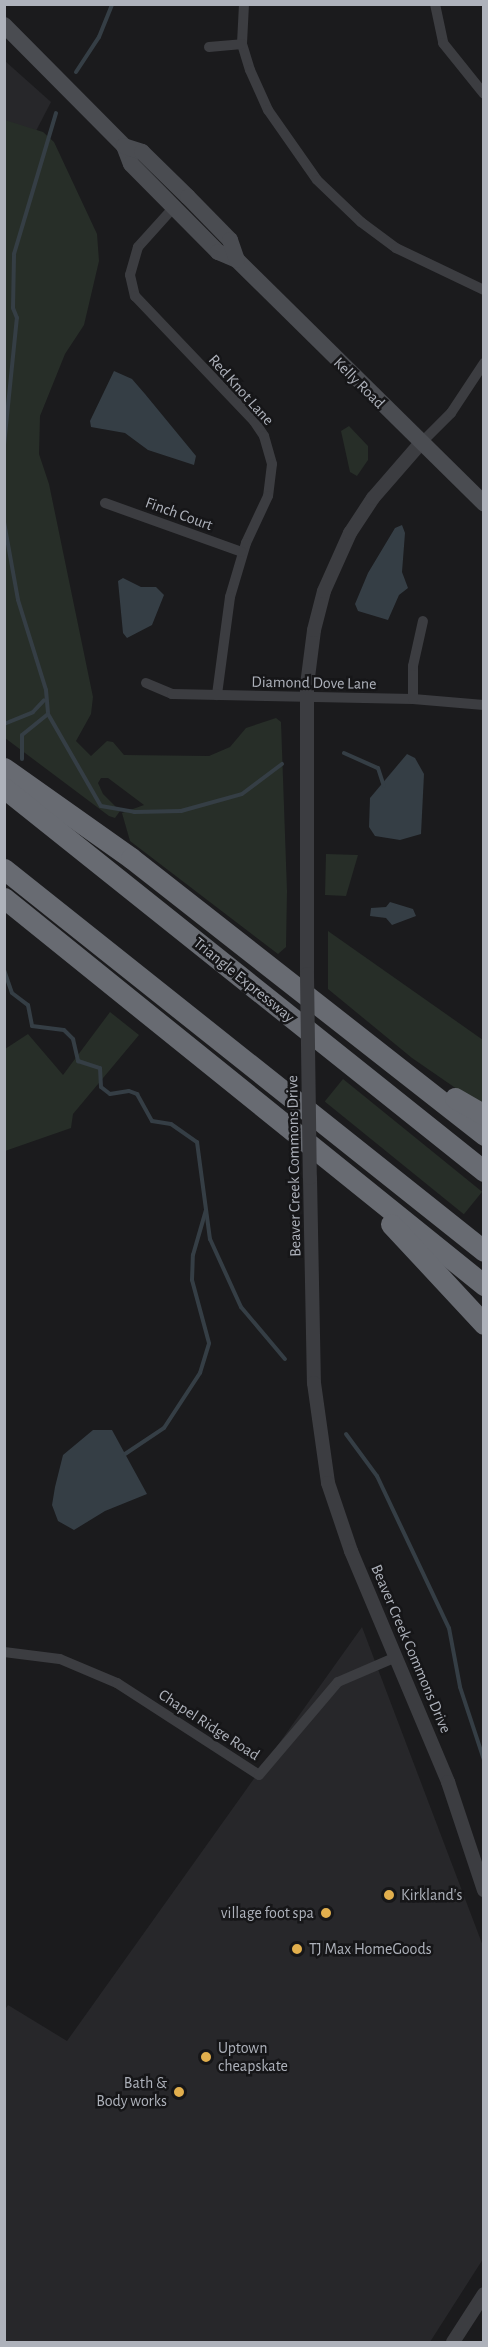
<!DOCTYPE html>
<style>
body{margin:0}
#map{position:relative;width:488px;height:2347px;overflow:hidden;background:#1b1b1d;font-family:"Alegreya Sans",sans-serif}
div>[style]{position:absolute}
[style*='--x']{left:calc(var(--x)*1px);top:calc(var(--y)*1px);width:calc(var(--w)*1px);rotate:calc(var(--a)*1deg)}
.built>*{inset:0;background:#27272a}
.green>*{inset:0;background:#272e28;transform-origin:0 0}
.water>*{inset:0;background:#353e45}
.stream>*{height:4px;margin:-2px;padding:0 2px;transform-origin:2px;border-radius:2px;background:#353e45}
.minor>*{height:10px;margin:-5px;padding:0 5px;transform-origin:5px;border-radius:5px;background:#3c3d41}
.tertiary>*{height:14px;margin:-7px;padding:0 7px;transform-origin:7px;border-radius:7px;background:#3c3d41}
.secondary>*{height:16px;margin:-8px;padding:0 8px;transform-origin:8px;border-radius:8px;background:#4a4c51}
.motorway>*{height:21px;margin:-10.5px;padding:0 10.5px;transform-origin:10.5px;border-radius:10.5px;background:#686b72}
.tertiary-bridge>*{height:14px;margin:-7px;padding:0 7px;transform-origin:7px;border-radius:7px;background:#3c3d41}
.dots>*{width:16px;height:16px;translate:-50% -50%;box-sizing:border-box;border:3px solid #161618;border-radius:50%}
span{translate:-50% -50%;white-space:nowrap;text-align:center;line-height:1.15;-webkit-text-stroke:5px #161618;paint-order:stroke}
.street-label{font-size:16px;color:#aeb2bb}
.poi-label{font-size:16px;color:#aeb2bb}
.left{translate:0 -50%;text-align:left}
.right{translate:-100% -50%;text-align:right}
.frame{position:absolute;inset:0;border:6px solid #aeb2bb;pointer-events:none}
</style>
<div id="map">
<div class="built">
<i style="clip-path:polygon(5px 61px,51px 102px,36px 131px,5px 128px)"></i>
<i style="clip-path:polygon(362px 1627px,483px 1946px,483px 2259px,430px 2342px,5px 2342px,4px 2011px,8px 2005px,67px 2041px)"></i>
</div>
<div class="green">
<i style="clip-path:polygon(5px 120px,43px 132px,54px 142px,97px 234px,99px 261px,84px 325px,65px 354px,40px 416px,39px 454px,49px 484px,93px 697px,91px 714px,76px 741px,91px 756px,107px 741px,113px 742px,124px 755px,209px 756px,230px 747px,246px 728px,276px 718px,281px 722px,287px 891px,286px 947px,278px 954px,130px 841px,122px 813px,144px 805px,108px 778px,101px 778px,98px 783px,103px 794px,120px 811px,115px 818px,109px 816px,5px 738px)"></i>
<i style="clip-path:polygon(349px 426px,368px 446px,368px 460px,357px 476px,350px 472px,341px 431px)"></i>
<i style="clip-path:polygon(326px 854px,358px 855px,346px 896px,325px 895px)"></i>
<i style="clip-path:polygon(328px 931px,483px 1040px,483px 1107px,412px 1058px,328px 989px)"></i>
<i style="clip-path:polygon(110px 1012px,139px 1035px,73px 1114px,71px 1128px,5px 1151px,5px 1049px,28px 1034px,63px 1075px)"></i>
<i style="left:343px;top:1079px;width:179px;height:29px;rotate:39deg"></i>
</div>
<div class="water">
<i style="clip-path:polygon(114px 371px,132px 379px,145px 394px,196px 456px,194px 465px,148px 450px,125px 433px,91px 427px,90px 421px)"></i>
<i style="clip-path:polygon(402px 525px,405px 533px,402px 572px,408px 588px,399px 595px,388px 620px,358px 611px,355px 604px,368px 573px,395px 528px)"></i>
<i style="clip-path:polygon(123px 578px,141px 587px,156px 587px,164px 595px,152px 625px,127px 638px,123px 633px,118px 581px)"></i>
<i style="clip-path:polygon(407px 754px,415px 758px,424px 774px,421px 834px,400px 840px,375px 836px,369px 827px,370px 798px)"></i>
<i style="clip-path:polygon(390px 902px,413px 909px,416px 916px,392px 925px,386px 918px,370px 916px,371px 908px,386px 907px)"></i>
<i style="clip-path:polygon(93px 1430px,112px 1430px,147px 1494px,105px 1511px,74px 1530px,58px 1521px,52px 1505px,55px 1487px,63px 1455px)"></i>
</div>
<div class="stream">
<i style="--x:76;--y:72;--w:42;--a:-56.7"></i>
<i style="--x:99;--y:37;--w:35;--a:-68"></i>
<i style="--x:4;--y:445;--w:128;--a:-84.2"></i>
<i style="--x:17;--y:318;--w:11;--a:-112"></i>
<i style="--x:13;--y:308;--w:54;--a:-88.9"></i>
<i style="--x:14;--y:254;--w:147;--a:-73.4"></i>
<i style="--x:4;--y:522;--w:79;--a:79.8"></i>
<i style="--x:18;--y:600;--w:94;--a:72.7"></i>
<i style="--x:46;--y:690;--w:24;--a:85"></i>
<i style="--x:48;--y:714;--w:33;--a:141"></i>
<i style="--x:22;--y:735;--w:24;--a:90"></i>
<i style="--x:48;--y:714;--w:106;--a:60.1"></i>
<i style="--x:101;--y:806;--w:34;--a:10"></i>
<i style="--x:134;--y:812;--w:47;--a:-1.2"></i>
<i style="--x:181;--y:811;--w:63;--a:-15.6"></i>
<i style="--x:242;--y:794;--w:50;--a:-36.9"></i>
<i style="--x:4;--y:724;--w:31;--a:-22"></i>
<i style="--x:33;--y:712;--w:16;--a:-47"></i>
<i style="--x:344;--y:753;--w:37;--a:24"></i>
<i style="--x:378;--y:768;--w:19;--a:72"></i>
<i style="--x:4;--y:970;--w:24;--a:71"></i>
<i style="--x:12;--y:993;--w:20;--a:37"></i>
<i style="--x:28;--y:1005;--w:21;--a:79"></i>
<i style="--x:32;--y:1026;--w:32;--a:7"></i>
<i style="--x:64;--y:1030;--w:13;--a:45"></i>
<i style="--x:73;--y:1039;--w:23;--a:77"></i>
<i style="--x:78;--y:1061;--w:23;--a:18"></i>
<i style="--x:100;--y:1068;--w:19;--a:87"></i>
<i style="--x:101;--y:1087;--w:11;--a:38"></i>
<i style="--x:110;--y:1094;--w:19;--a:-9"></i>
<i style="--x:129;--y:1091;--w:9;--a:21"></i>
<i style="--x:137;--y:1094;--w:31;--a:61"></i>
<i style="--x:152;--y:1121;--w:19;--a:9"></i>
<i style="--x:171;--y:1124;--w:32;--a:35"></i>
<i style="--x:197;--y:1142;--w:98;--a:82.4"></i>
<i style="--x:210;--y:1239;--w:75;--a:65.5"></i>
<i style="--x:241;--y:1307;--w:68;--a:49.8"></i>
<i style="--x:346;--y:1434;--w:52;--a:53.6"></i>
<i style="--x:377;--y:1476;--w:168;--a:64.7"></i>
<i style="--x:449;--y:1628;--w:60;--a:79.4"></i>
<i style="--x:460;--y:1687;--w:77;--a:71.8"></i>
<i style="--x:125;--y:1454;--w:47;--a:-33.7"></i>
<i style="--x:164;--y:1428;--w:66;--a:-56.8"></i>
<i style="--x:200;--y:1373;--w:31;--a:-73"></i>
<i style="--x:209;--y:1343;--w:65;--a:-105.1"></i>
<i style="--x:192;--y:1280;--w:25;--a:-88"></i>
<i style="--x:193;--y:1255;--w:47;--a:-73.9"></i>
</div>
<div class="minor">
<i style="--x:244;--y:4;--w:40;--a:92.9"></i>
<i style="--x:242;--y:44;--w:27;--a:73"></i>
<i style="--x:250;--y:70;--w:44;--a:65.8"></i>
<i style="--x:268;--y:110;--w:85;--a:55"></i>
<i style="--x:317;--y:180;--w:61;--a:43.7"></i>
<i style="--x:361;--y:222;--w:44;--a:36.6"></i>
<i style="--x:396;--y:248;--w:98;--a:25.5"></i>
<i style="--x:435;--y:4;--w:40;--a:78"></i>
<i style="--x:443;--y:43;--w:65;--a:51.2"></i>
<i style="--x:209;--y:47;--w:33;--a:-5"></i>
<i style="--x:174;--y:207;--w:54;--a:132"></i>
<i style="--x:138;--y:247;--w:29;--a:106"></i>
<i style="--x:130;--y:275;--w:22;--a:77"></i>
<i style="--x:135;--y:296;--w:173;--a:46.4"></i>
<i style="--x:254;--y:421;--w:18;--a:56"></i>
<i style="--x:264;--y:436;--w:29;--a:74"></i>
<i style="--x:272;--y:464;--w:32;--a:97"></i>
<i style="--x:268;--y:496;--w:52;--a:115.1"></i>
<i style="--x:246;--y:543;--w:56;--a:106.5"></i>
<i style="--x:230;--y:597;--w:99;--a:97.6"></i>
<i style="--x:420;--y:444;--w:44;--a:-45"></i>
<i style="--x:451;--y:413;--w:60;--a:-56.6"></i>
<i style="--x:105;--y:503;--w:145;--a:19.7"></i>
<i style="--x:146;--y:683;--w:28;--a:23"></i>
<i style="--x:172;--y:694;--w:241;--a:1.2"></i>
<i style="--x:413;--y:699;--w:71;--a:4.8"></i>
<i style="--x:413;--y:699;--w:33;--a:-90"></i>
<i style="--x:413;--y:666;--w:46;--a:-77.5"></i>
<i style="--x:4;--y:1652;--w:56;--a:7.1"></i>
<i style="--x:60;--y:1659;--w:62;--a:22.8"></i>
<i style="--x:117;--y:1683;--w:169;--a:32.9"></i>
<i style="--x:259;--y:1775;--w:122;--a:-49.7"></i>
<i style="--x:338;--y:1682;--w:63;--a:-23.3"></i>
</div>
<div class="tertiary">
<i style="--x:307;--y:974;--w:289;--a:-90"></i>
<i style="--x:307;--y:685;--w:55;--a:-82.7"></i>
<i style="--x:314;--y:630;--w:40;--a:-75.6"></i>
<i style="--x:324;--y:591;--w:64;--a:-65.9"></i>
<i style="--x:350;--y:533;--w:42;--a:-56.7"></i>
<i style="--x:373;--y:498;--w:72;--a:-49"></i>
<i style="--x:310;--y:1178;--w:205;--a:88.9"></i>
<i style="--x:314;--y:1383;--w:101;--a:82"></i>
<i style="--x:328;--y:1483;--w:72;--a:71.3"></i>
<i style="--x:351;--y:1551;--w:251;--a:67.2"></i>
<i style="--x:448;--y:1782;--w:114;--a:71.6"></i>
<i style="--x:453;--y:2342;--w:57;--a:-57.1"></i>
</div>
<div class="secondary">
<i style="--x:4;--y:25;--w:170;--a:45.2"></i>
<i style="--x:124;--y:146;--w:19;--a:69"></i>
<i style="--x:131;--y:164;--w:124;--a:45.3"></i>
<i style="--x:218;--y:252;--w:21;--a:23"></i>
<i style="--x:237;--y:260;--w:347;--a:44.6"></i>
<i style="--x:124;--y:146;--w:19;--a:18"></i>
<i style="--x:142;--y:152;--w:64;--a:44.4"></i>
<i style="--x:188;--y:197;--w:60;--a:45.7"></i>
<i style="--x:230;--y:240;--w:21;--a:71"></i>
</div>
<div class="motorway">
<i style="--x:4;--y:768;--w:156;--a:35.3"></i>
<i style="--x:131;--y:858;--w:449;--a:38.1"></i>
<i style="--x:4;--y:788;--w:614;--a:38.59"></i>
<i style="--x:4;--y:869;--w:613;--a:38.51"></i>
<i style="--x:4;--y:898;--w:617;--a:38.88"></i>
<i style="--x:455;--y:1098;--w:34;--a:30"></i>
<i style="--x:391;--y:1224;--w:137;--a:47.1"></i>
</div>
<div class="tertiary-bridge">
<i style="--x:307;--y:974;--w:204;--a:89.2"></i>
</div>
<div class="dots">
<i style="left:389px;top:1895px;background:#e2af4d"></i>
<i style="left:326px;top:1913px;background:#e2af4d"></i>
<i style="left:297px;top:1949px;background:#e2af4d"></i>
<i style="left:206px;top:2057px;background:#e2af4d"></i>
<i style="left:179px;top:2092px;background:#e2af4d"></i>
</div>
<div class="street-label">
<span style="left:359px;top:383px;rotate:45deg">Kelly Road</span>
<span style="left:241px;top:390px;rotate:48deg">Red Knot Lane</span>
<span style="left:179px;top:514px;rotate:20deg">Finch Court</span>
<span style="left:314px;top:683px;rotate:1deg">Diamond Dove Lane</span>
<span style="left:244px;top:980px;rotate:39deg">Triangle Expressway</span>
<span style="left:294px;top:1166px;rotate:-91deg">Beaver Creek Commons Drive</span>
<span style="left:411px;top:1649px;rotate:67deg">Beaver Creek Commons Drive</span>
<span style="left:209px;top:1725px;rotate:33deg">Chapel Ridge Road</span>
</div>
<div class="poi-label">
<span class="left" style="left:401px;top:1895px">Kirkland's</span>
<span class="right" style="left:314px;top:1913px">village foot spa</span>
<span class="left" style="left:309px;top:1949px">TJ Max HomeGoods</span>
<span class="left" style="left:218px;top:2057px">Uptown<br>cheapskate</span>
<span class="right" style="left:167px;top:2092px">Bath &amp;<br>Body works</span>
</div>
<div class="frame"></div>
</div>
